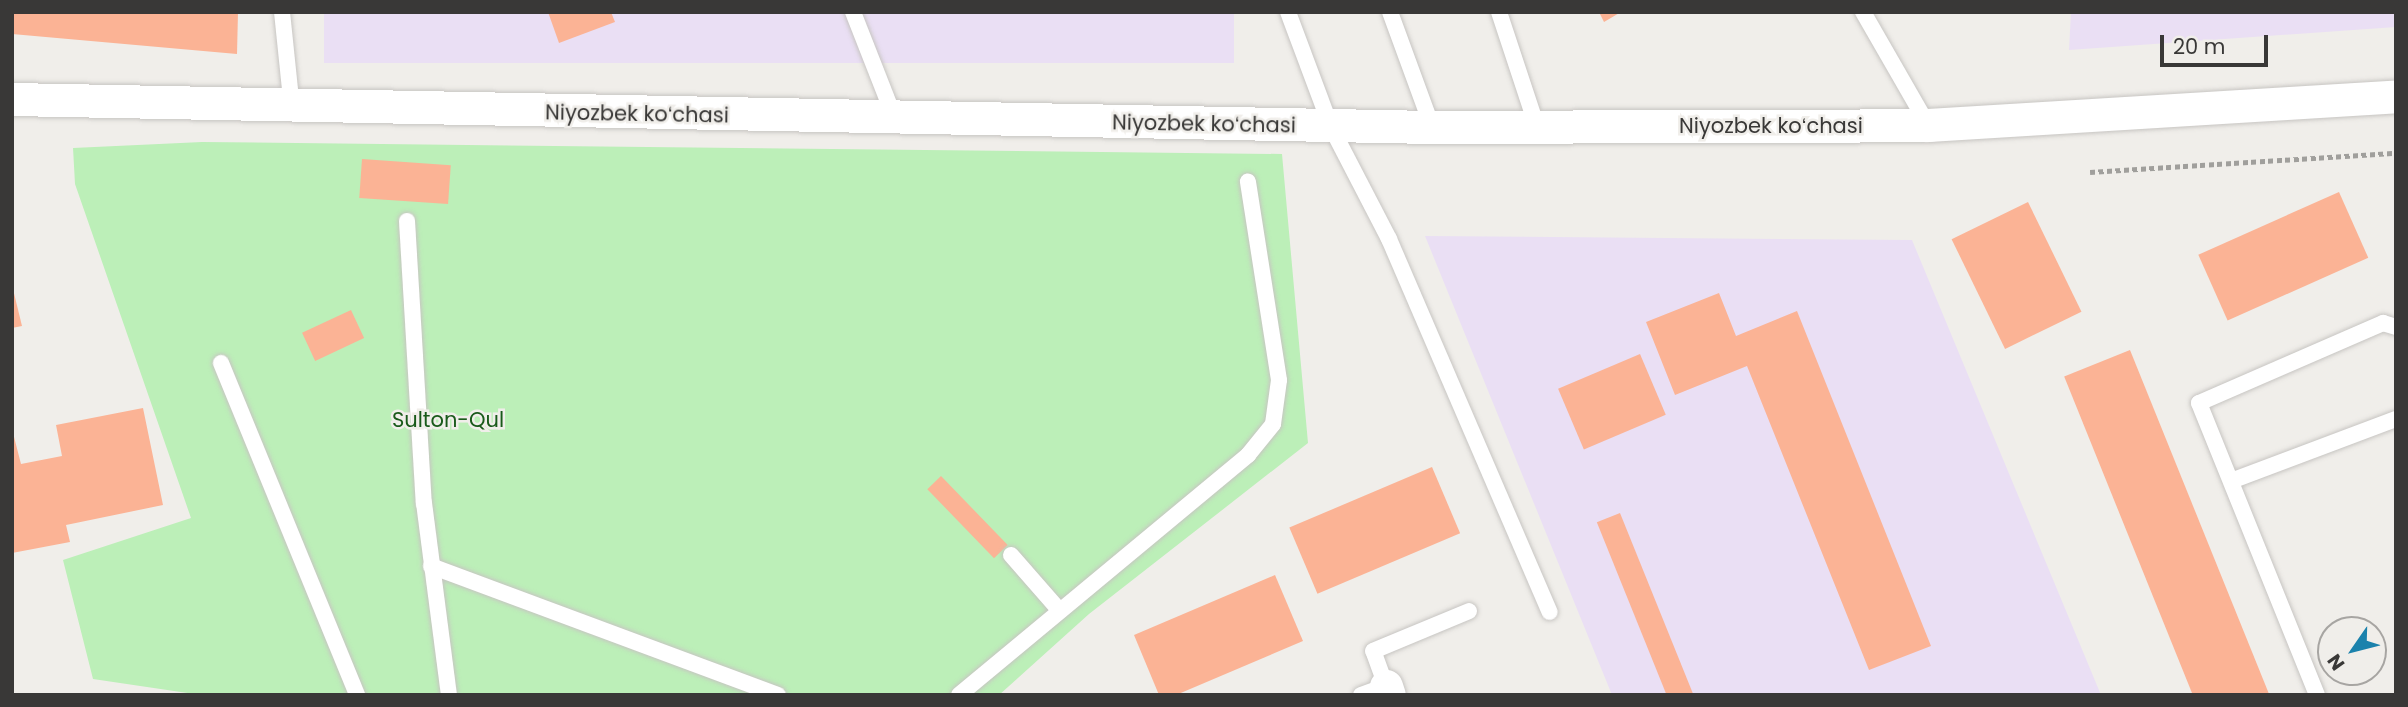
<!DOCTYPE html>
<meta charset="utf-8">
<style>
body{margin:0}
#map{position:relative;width:2408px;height:707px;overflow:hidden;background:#f0eeea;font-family:Poppins,sans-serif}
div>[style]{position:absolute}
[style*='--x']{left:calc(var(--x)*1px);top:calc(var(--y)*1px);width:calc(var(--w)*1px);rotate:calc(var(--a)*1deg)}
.education>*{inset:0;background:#eadff4;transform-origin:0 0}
.green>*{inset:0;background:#bcefb8}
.building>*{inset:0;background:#fbb395;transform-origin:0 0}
.path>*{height:4.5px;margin-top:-2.25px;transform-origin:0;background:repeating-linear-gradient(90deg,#a09f9c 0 5px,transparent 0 8.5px)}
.roads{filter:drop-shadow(0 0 2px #c7c5c2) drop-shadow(0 0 2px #c7c5c2)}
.service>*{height:16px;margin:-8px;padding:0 8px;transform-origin:8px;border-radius:8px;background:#fff}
.minor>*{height:33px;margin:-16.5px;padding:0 16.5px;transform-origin:16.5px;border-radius:16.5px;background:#fff}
span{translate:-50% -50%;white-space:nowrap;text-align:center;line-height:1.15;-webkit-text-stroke:5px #f0eeea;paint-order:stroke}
.street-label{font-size:21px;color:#393837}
.park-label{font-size:21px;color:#195a1a}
.frame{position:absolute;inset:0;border:14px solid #393837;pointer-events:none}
.north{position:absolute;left:2317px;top:616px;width:70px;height:70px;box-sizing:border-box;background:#f0eeea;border:2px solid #a7a5a2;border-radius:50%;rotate:235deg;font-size:19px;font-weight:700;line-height:28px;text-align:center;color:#393837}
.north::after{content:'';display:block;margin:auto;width:24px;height:32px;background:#1b82ac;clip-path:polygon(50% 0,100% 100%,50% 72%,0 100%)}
.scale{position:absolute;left:2160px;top:35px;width:108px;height:32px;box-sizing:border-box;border:4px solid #393837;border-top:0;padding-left:9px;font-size:21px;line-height:24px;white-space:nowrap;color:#393837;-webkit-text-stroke:5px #f0eeea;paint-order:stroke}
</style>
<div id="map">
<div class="education">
<i style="left:324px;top:12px;width:910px;height:51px"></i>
<i style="clip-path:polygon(2071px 12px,2396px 12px,2396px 27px,2069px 50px)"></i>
<i style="clip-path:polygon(1425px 236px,1912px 240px,2101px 695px,1612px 695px)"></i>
</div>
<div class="green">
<i style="clip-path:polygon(202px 142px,1282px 154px,1308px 443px,1089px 614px,999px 695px,201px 695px,93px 679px,63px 560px,191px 518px,75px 184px,73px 148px)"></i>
</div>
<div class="building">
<i style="clip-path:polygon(12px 12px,238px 12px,237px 54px,12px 34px)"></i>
<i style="clip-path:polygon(548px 12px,611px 12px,615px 22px,559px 43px)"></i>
<i style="clip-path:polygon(1599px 12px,1621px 12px,1604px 22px)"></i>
<i style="left:362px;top:159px;width:89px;height:39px;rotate:4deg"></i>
<i style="left:2339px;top:192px;width:72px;height:154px;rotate:66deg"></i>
<i style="left:2028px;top:202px;width:122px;height:85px;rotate:64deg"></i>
<i style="clip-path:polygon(12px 285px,22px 326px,12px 328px)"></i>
<i style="clip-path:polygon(1719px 293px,1736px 336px,1797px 311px,1931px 646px,1869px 670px,1747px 366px,1675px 395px,1646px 322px)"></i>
<i style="left:351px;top:310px;width:31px;height:54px;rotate:65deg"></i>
<i style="left:2130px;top:350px;width:373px;height:71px;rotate:68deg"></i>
<i style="left:1640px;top:354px;width:66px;height:89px;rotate:67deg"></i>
<i style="clip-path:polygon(143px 408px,163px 505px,66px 525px,70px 542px,12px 553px,12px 429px,21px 464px,62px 456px,56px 425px)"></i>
<i style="left:1432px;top:467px;width:72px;height:155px;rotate:67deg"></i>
<i style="left:941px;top:476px;width:96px;height:19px;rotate:46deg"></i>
<i style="left:1620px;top:513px;width:196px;height:25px;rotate:68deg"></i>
<i style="clip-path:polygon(1275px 575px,1303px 641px,1176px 695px,1159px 695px,1134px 635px)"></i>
</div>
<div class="path">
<i style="--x:2090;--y:172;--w:307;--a:-3.6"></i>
</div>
<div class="roads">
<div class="service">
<i style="--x:282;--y:12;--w:97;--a:84.1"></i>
<i style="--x:853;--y:12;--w:115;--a:68.6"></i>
<i style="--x:1288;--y:12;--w:123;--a:69.5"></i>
<i style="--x:1331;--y:127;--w:126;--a:62.6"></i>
<i style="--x:1389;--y:239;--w:406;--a:66.7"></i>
<i style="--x:1390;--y:12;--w:122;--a:69.9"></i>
<i style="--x:1499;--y:12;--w:121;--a:71.7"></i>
<i style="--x:1863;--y:12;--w:130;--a:60.1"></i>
<i style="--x:407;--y:221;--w:283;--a:86.6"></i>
<i style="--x:424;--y:503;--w:194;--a:82.6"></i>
<i style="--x:221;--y:363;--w:359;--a:67.7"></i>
<i style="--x:2231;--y:481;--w:176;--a:-20.6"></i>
<i style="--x:1011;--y:555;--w:74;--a:48.8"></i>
<i style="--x:431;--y:566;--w:370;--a:20.4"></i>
<i style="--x:959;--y:695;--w:376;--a:-39.7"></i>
<i style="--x:1248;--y:455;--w:40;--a:-51"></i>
<i style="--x:1273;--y:424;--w:44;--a:-82.2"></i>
<i style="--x:1279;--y:380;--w:201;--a:-98.9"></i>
<i style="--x:1361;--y:695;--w:27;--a:-20"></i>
<i style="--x:1386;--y:686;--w:37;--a:-110"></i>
<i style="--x:1373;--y:651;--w:104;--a:-22.6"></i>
<i style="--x:2317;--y:695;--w:315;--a:-112"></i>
<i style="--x:2199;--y:403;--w:201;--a:-23.5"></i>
<i style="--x:2383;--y:323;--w:14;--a:17"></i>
</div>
<div class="minor">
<i style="--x:12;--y:99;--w:1420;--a:1.13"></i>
<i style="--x:1432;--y:127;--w:496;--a:-0.2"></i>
<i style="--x:1928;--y:125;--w:469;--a:-3.5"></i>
<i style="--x:1386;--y:686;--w:9;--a:72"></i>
</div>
</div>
<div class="street-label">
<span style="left:637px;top:114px;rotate:1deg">Niyozbek koʻchasi</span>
<span style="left:1204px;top:124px;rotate:1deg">Niyozbek koʻchasi</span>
<span style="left:1771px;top:126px">Niyozbek koʻchasi</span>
</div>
<div class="park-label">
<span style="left:448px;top:420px">Sulton-Qul</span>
</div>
<div class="frame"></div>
<div class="north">N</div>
<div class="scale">20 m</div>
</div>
